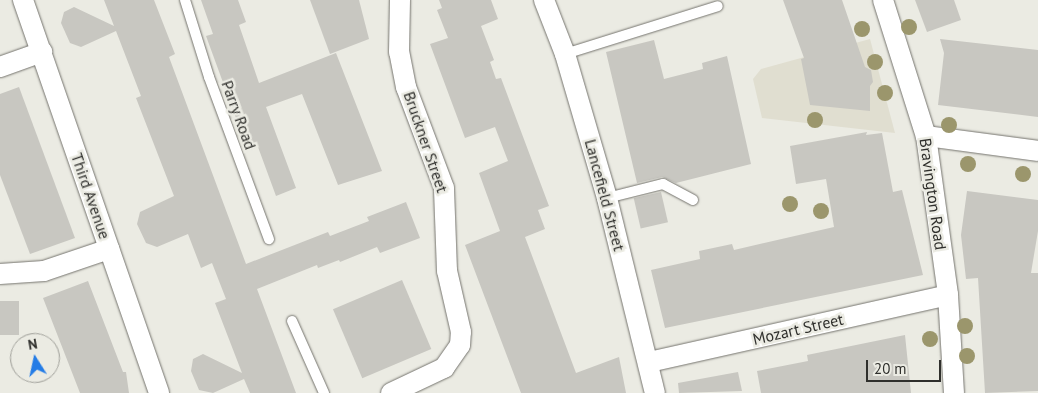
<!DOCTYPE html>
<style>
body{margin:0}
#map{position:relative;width:1038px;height:393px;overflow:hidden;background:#ebebe3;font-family:"PT Sans",sans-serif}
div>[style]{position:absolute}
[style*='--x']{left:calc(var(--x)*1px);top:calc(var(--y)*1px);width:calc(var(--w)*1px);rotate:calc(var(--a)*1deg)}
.built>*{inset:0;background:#e0ded0}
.building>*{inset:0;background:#c8c7c1;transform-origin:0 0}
.roads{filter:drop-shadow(0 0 1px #75746e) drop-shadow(0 0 1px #75746e)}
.lane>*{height:10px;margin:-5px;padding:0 5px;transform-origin:5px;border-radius:5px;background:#fff}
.street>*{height:20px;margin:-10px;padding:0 10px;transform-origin:10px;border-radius:10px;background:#fff}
.trees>*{width:16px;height:16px;margin:-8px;border-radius:50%;background:#9b966c}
span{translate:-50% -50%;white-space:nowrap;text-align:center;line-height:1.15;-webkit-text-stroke:5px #ebebe3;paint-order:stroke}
.street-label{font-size:16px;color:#2f2f2c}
.north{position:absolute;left:10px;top:333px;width:50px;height:50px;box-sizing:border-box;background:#ebebe3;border:1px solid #a0a09a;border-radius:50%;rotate:350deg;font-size:14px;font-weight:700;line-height:20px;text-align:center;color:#2f2f2c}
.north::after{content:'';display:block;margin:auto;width:18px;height:22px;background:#247ce6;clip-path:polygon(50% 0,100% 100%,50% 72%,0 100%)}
.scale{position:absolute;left:866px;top:360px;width:75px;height:22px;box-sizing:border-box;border:2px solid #2f2f2c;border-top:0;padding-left:6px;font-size:15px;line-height:18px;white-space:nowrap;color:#2f2f2c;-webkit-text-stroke:4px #ebebe3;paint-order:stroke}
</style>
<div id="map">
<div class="built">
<i style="clip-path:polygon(870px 39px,895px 133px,762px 118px,753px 79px,761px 69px)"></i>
</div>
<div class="building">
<i style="clip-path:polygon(104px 0,154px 0,175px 54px,169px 57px,246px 264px,328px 232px,330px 236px,369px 221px,367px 217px,406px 202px,420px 238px,380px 253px,377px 247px,340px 262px,339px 260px,318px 268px,317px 265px,257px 289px,296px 393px,250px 393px,244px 379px,213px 393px,199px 390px,191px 371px,193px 359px,203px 354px,242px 373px,215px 303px,226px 299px,212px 263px,201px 268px,188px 234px,157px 247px,146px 243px,137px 224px,140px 212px,174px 196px,136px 98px,141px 96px,116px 31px,81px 47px,70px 43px,61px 23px,64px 12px,74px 7px,114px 26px)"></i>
<i style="clip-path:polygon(201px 0,238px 0,246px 22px,239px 25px,259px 83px,336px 53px,382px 171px,338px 185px,302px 94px,266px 107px,296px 188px,276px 196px,258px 147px,250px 150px,236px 118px,206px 36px,213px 34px)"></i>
<i style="clip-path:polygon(310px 0,359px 0,369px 39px,330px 54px)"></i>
<i style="clip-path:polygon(439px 0,491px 0,498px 19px,481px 26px,494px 60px,490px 62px,496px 79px,501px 78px,549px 206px,538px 210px,545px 229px,525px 237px,576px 373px,619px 357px,626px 393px,521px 393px,465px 245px,500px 231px,479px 173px,508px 161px,495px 127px,465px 138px,430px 44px,448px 38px,437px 10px,442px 8px)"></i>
<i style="clip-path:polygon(783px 0,842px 0,865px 67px,871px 70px,873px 82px,870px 86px,870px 111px,810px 105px,801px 59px,804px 58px)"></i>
<i style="clip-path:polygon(915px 0,954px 0,961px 20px,927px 32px)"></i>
<i style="clip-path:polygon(940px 39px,1038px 50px,1038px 117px,938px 105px,944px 53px)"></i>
<i style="clip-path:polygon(654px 40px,664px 79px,703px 69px,702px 63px,727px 56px,751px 164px,676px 183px,662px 177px,637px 183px,606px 52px)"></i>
<i style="clip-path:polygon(19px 87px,75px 238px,30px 254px,0 175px,0 94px)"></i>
<i style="clip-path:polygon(867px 132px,866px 135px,882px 133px,893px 192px,902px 190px,923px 275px,665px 328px,651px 270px,700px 259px,699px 251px,732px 244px,734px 250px,834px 227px,826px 179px,796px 184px,790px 146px)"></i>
<i style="clip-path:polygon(967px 191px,1038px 200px,1038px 231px,1031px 273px,1038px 273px,1038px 391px,985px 393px,978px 278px,966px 279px,961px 235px)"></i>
<i style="left:661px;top:192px;width:31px;height:28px;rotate:77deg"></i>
<i style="left:402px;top:280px;width:75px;height:75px;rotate:67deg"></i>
<i style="clip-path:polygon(88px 281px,123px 372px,126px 372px,129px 393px,80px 393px,43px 298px)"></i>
<i style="left:0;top:301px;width:19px;height:34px"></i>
<i style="clip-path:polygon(905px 335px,911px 393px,761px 393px,757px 371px,808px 361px,807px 355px)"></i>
<i style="clip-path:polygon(738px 372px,742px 391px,679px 393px,678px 383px)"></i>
</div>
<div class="roads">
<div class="lane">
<i style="--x:185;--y:0;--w:81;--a:72.7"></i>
<i style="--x:209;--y:77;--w:173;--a:69.7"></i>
<i style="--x:565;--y:54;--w:160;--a:-17.4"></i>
<i style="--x:607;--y:198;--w:58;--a:-14"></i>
<i style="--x:663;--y:184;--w:34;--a:28"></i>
<i style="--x:292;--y:321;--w:79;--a:66"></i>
</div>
<div class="street">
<i style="--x:23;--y:0;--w:416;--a:70.9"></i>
<i style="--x:544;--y:0;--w:58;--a:68.7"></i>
<i style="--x:565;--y:54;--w:150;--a:73.7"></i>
<i style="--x:607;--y:198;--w:201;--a:76.2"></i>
<i style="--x:883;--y:0;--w:143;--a:72.5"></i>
<i style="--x:926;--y:136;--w:161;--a:82.1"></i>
<i style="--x:948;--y:295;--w:98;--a:86.5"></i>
<i style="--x:0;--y:67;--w:45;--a:-19.7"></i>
<i style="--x:926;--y:136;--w:113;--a:7.6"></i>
<i style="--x:0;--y:274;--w:44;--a:-3.9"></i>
<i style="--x:44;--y:271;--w:69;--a:-18.7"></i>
<i style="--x:649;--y:362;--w:306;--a:-12.6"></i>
<i style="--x:391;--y:393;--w:59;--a:-25.3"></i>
<i style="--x:444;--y:368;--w:28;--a:-55"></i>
<i style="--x:460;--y:345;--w:13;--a:-86"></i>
<i style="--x:461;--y:332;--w:63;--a:-102.9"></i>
<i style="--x:447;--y:271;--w:83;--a:-92.1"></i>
<i style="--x:444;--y:188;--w:108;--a:-110.6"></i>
<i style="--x:406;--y:87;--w:36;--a:-101"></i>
<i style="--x:399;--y:52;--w:52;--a:-88.9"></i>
</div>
</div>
<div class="trees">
<i style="left:909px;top:27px"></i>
<i style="left:862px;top:29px"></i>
<i style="left:875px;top:62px"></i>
<i style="left:885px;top:93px"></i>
<i style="left:815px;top:120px"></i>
<i style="left:949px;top:125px"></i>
<i style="left:968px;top:164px"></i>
<i style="left:1023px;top:174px"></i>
<i style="left:790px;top:204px"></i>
<i style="left:821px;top:211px"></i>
<i style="left:965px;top:326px"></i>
<i style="left:930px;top:339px"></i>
<i style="left:967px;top:356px"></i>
</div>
<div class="street-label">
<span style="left:239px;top:115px;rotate:70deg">Parry Road</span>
<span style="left:426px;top:142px;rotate:71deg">Bruckner Street</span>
<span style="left:933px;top:194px;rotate:82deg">Bravington Road</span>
<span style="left:605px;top:195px;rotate:75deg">Lancefield Street</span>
<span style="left:91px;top:196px;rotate:71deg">Third Avenue</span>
<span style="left:798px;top:329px;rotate:-13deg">Mozart Street</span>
</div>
<div class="north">N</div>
<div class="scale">20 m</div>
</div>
